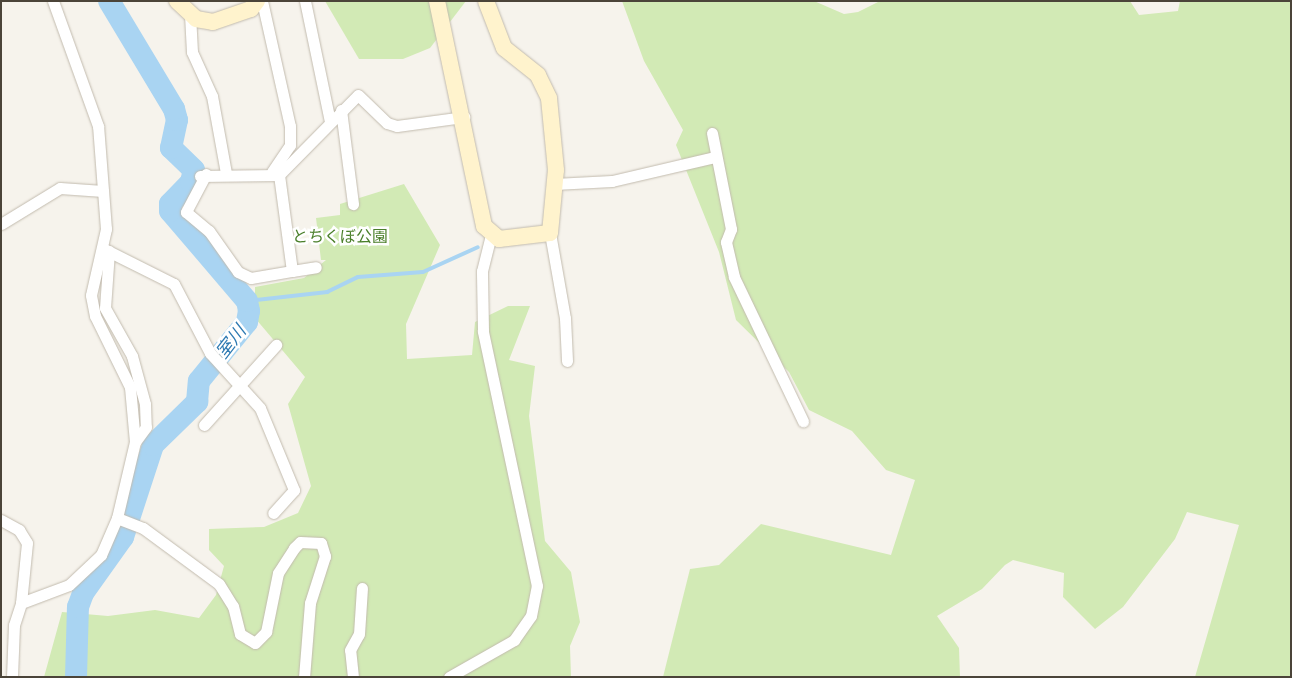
<!DOCTYPE html>
<meta charset="utf-8">
<style>
body{margin:0}
#map{position:relative;width:1292px;height:678px;overflow:hidden;background:#f6f3ec;font-family:Rubik,"Noto Sans JP",sans-serif}
div>[style]{position:absolute}
[style*='--x']{left:calc(var(--x)*1px);top:calc(var(--y)*1px);width:calc(var(--w)*1px);rotate:calc(var(--a)*1deg)}
.green>*{inset:0;background:#d2eab5}
.stream>*{height:4px;margin:-2px;padding:0 2px;transform-origin:2px;border-radius:2px;background:#a9d4f2}
.river>*{height:22px;margin:-11px;padding:0 11px;transform-origin:11px;border-radius:11px;background:#a9d4f2}
.roads{filter:drop-shadow(0 0 1px #c2bbae) drop-shadow(0 0 1px #c2bbae)}
.street>*{height:11px;margin:-5.5px;padding:0 5.5px;transform-origin:5.5px;border-radius:5.5px;background:#fff}
.secondary>*{height:16px;margin:-8px;padding:0 8px;transform-origin:8px;border-radius:8px;background:#fff3cd}
span{translate:-50% -50%;white-space:nowrap;text-align:center;line-height:1.15;-webkit-text-stroke:5px #fff;paint-order:stroke}
.park-label{font-size:16px;color:#4a7f2a}
.water-label{font-size:18px;color:#2e7ab2;font-style:italic}
.frame{position:absolute;inset:0;border:2px solid #4b4439;pointer-events:none}
</style>
<div id="map">
<div class="green">
<i style="clip-path:polygon(325px 1px,466px 1px,430px 48px,403px 59px,359px 59px)"></i>
<i style="clip-path:polygon(622px 1px,814px 1px,844px 14px,858px 12px,880px 1px,1130px 1px,1139px 15px,1178px 11px,1180px 1px,1291px 1px,1291px 677px,1195px 677px,1239px 525px,1187px 512px,1175px 539px,1123px 607px,1095px 629px,1063px 597px,1064px 573px,1013px 560px,1005px 565px,982px 589px,937px 616px,959px 648px,960px 677px,663px 677px,690px 569px,719px 565px,761px 524px,891px 555px,915px 480px,886px 470px,852px 431px,809px 410px,789px 372px,736px 320px,719px 252px,676px 145px,683px 130px,644px 61px)"></i>
<i style="clip-path:polygon(404px 184px,440px 245px,406px 324px,407px 359px,472px 355px,475px 322px,508px 306px,530px 306px,509px 360px,535px 366px,529px 416px,545px 541px,571px 572px,580px 622px,570px 646px,571px 677px,44px 677px,62px 612px,108px 616px,155px 610px,199px 618px,216px 595px,224px 566px,209px 550px,209px 529px,264px 527px,298px 513px,311px 486px,288px 404px,305px 377px,255px 318px,255px 287px,304px 278px,326px 260px,321px 260px,316px 218px,340px 215px,340px 204px)"></i>
</div>
<div class="stream">
<i style="--x:247;--y:301;--w:81;--a:-6.4"></i>
<i style="--x:327;--y:292;--w:34;--a:-26"></i>
<i style="--x:358;--y:277;--w:65;--a:-4.4"></i>
<i style="--x:423;--y:272;--w:60;--a:-24.4"></i>
</div>
<div class="river">
<i style="--x:76;--y:677;--w:70;--a:-88.4"></i>
<i style="--x:78;--y:607;--w:15;--a:-70"></i>
<i style="--x:83;--y:593;--w:69;--a:-54.5"></i>
<i style="--x:123;--y:537;--w:97;--a:-71.9"></i>
<i style="--x:153;--y:445;--w:62;--a:-44.3"></i>
<i style="--x:197;--y:402;--w:21;--a:-85"></i>
<i style="--x:199;--y:381;--w:76;--a:-50.9"></i>
<i style="--x:247;--y:322;--w:11;--a:-80"></i>
<i style="--x:249;--y:311;--w:10;--a:-101"></i>
<i style="--x:247;--y:301;--w:118;--a:-130.5"></i>
<i style="--x:170;--y:211;--w:7;--a:-90"></i>
<i style="--x:170;--y:204;--w:30;--a:-46"></i>
<i style="--x:191;--y:182;--w:12;--a:-76"></i>
<i style="--x:194;--y:170;--w:32;--a:-136"></i>
<i style="--x:171;--y:148;--w:29;--a:-78"></i>
<i style="--x:177;--y:120;--w:11;--a:-105"></i>
<i style="--x:174;--y:109;--w:126;--a:-121"></i>
</div>
<div class="roads">
<div class="street">
<i style="--x:262;--y:1;--w:128;--a:77.4"></i>
<i style="--x:290;--y:126;--w:19;--a:90"></i>
<i style="--x:290;--y:145;--w:32;--a:124"></i>
<i style="--x:305;--y:1;--w:124;--a:78.3"></i>
<i style="--x:190;--y:14;--w:38;--a:87"></i>
<i style="--x:192;--y:52;--w:48;--a:65.6"></i>
<i style="--x:212;--y:96;--w:78;--a:79.7"></i>
<i style="--x:341;--y:110;--w:95;--a:82.7"></i>
<i style="--x:712;--y:133;--w:98;--a:78.8"></i>
<i style="--x:731;--y:229;--w:14;--a:111"></i>
<i style="--x:726;--y:242;--w:36;--a:77"></i>
<i style="--x:734;--y:277;--w:160;--a:64.4"></i>
<i style="--x:206;--y:174;--w:43;--a:117.8"></i>
<i style="--x:186;--y:212;--w:30;--a:40"></i>
<i style="--x:209;--y:231;--w:50;--a:54.7"></i>
<i style="--x:238;--y:272;--w:14;--a:25"></i>
<i style="--x:251;--y:278;--w:42;--a:-9.7"></i>
<i style="--x:292;--y:271;--w:97;--a:-97.7"></i>
<i style="--x:200;--y:176;--w:79;--a:-0.7"></i>
<i style="--x:279;--y:175;--w:112;--a:-45.4"></i>
<i style="--x:358;--y:95;--w:40;--a:44"></i>
<i style="--x:387;--y:123;--w:10;--a:17"></i>
<i style="--x:397;--y:126;--w:68;--a:-7.7"></i>
<i style="--x:554;--y:184;--w:58;--a:-3"></i>
<i style="--x:612;--y:181;--w:105;--a:-13.2"></i>
<i style="--x:1;--y:224;--w:69;--a:-31.4"></i>
<i style="--x:60;--y:188;--w:43;--a:4"></i>
<i style="--x:550;--y:233;--w:86;--a:80"></i>
<i style="--x:565;--y:318;--w:43;--a:87.3"></i>
<i style="--x:104;--y:249;--w:78;--a:26.6"></i>
<i style="--x:174;--y:284;--w:78;--a:62.4"></i>
<i style="--x:210;--y:353;--w:74;--a:47.7"></i>
<i style="--x:260;--y:408;--w:89;--a:67.5"></i>
<i style="--x:294;--y:490;--w:31;--a:132"></i>
<i style="--x:109;--y:251;--w:57;--a:94"></i>
<i style="--x:105;--y:308;--w:55;--a:60.6"></i>
<i style="--x:132;--y:356;--w:50;--a:74.8"></i>
<i style="--x:145;--y:404;--w:23;--a:88"></i>
<i style="--x:146;--y:427;--w:19;--a:126"></i>
<i style="--x:292;--y:271;--w:24;--a:-9"></i>
<i style="--x:204;--y:425;--w:108;--a:-48"></i>
<i style="--x:117;--y:518;--w:28;--a:21"></i>
<i style="--x:143;--y:528;--w:94;--a:36.4"></i>
<i style="--x:219;--y:584;--w:26;--a:58"></i>
<i style="--x:233;--y:606;--w:29;--a:76"></i>
<i style="--x:240;--y:634;--w:17;--a:31"></i>
<i style="--x:255;--y:643;--w:16;--a:-45"></i>
<i style="--x:266;--y:632;--w:60;--a:-78.5"></i>
<i style="--x:278;--y:573;--w:30;--a:-57"></i>
<i style="--x:294;--y:548;--w:8;--a:-45"></i>
<i style="--x:300;--y:542;--w:21;--a:3"></i>
<i style="--x:321;--y:543;--w:14;--a:73"></i>
<i style="--x:325;--y:556;--w:49;--a:107.7"></i>
<i style="--x:310;--y:603;--w:74;--a:94.6"></i>
<i style="--x:1;--y:520;--w:21;--a:29"></i>
<i style="--x:19;--y:530;--w:15;--a:58"></i>
<i style="--x:27;--y:543;--w:60;--a:95.7"></i>
<i style="--x:12;--y:677;--w:52;--a:-87.8"></i>
<i style="--x:14;--y:625;--w:23;--a:-72"></i>
<i style="--x:21;--y:603;--w:51;--a:-20.6"></i>
<i style="--x:69;--y:585;--w:44;--a:-43.2"></i>
<i style="--x:101;--y:555;--w:40;--a:-66.6"></i>
<i style="--x:117;--y:518;--w:78;--a:-76.7"></i>
<i style="--x:135;--y:442;--w:55;--a:-95.2"></i>
<i style="--x:130;--y:387;--w:79;--a:-116.2"></i>
<i style="--x:95;--y:316;--w:21;--a:-101"></i>
<i style="--x:91;--y:295;--w:68;--a:-77.2"></i>
<i style="--x:106;--y:229;--w:103;--a:-94.4"></i>
<i style="--x:98;--y:126;--w:133;--a:-109.8"></i>
<i style="--x:353;--y:677;--w:27;--a:-96"></i>
<i style="--x:350;--y:650;--w:18;--a:-61"></i>
<i style="--x:359;--y:634;--w:46;--a:-86.3"></i>
<i style="--x:449;--y:677;--w:75;--a:-29.6"></i>
<i style="--x:514;--y:640;--w:29;--a:-55"></i>
<i style="--x:531;--y:616;--w:31;--a:-79"></i>
<i style="--x:537;--y:586;--w:261;--a:-102"></i>
<i style="--x:483;--y:331;--w:60;--a:-91"></i>
<i style="--x:482;--y:271;--w:38;--a:-76"></i>
</div>
<div class="secondary">
<i style="--x:177;--y:1;--w:26;--a:43"></i>
<i style="--x:196;--y:19;--w:17;--a:10"></i>
<i style="--x:213;--y:22;--w:40;--a:-18.9"></i>
<i style="--x:251;--y:9;--w:10;--a:-53"></i>
<i style="--x:437;--y:1;--w:230;--a:78.2"></i>
<i style="--x:484;--y:226;--w:20;--a:41"></i>
<i style="--x:499;--y:239;--w:51;--a:-6.7"></i>
<i style="--x:550;--y:233;--w:63;--a:-84.6"></i>
<i style="--x:556;--y:170;--w:72;--a:-95.6"></i>
<i style="--x:549;--y:98;--w:25;--a:-116"></i>
<i style="--x:538;--y:75;--w:43;--a:-141.5"></i>
<i style="--x:504;--y:48;--w:50;--a:-111"></i>
</div>
</div>
<div class="park-label">
<span style="left:340px;top:237px">とちくぼ公園</span>
</div>
<div class="water-label">
<span style="left:231px;top:342px;rotate:-52deg">室川</span>
</div>
<div class="frame"></div>
</div>
